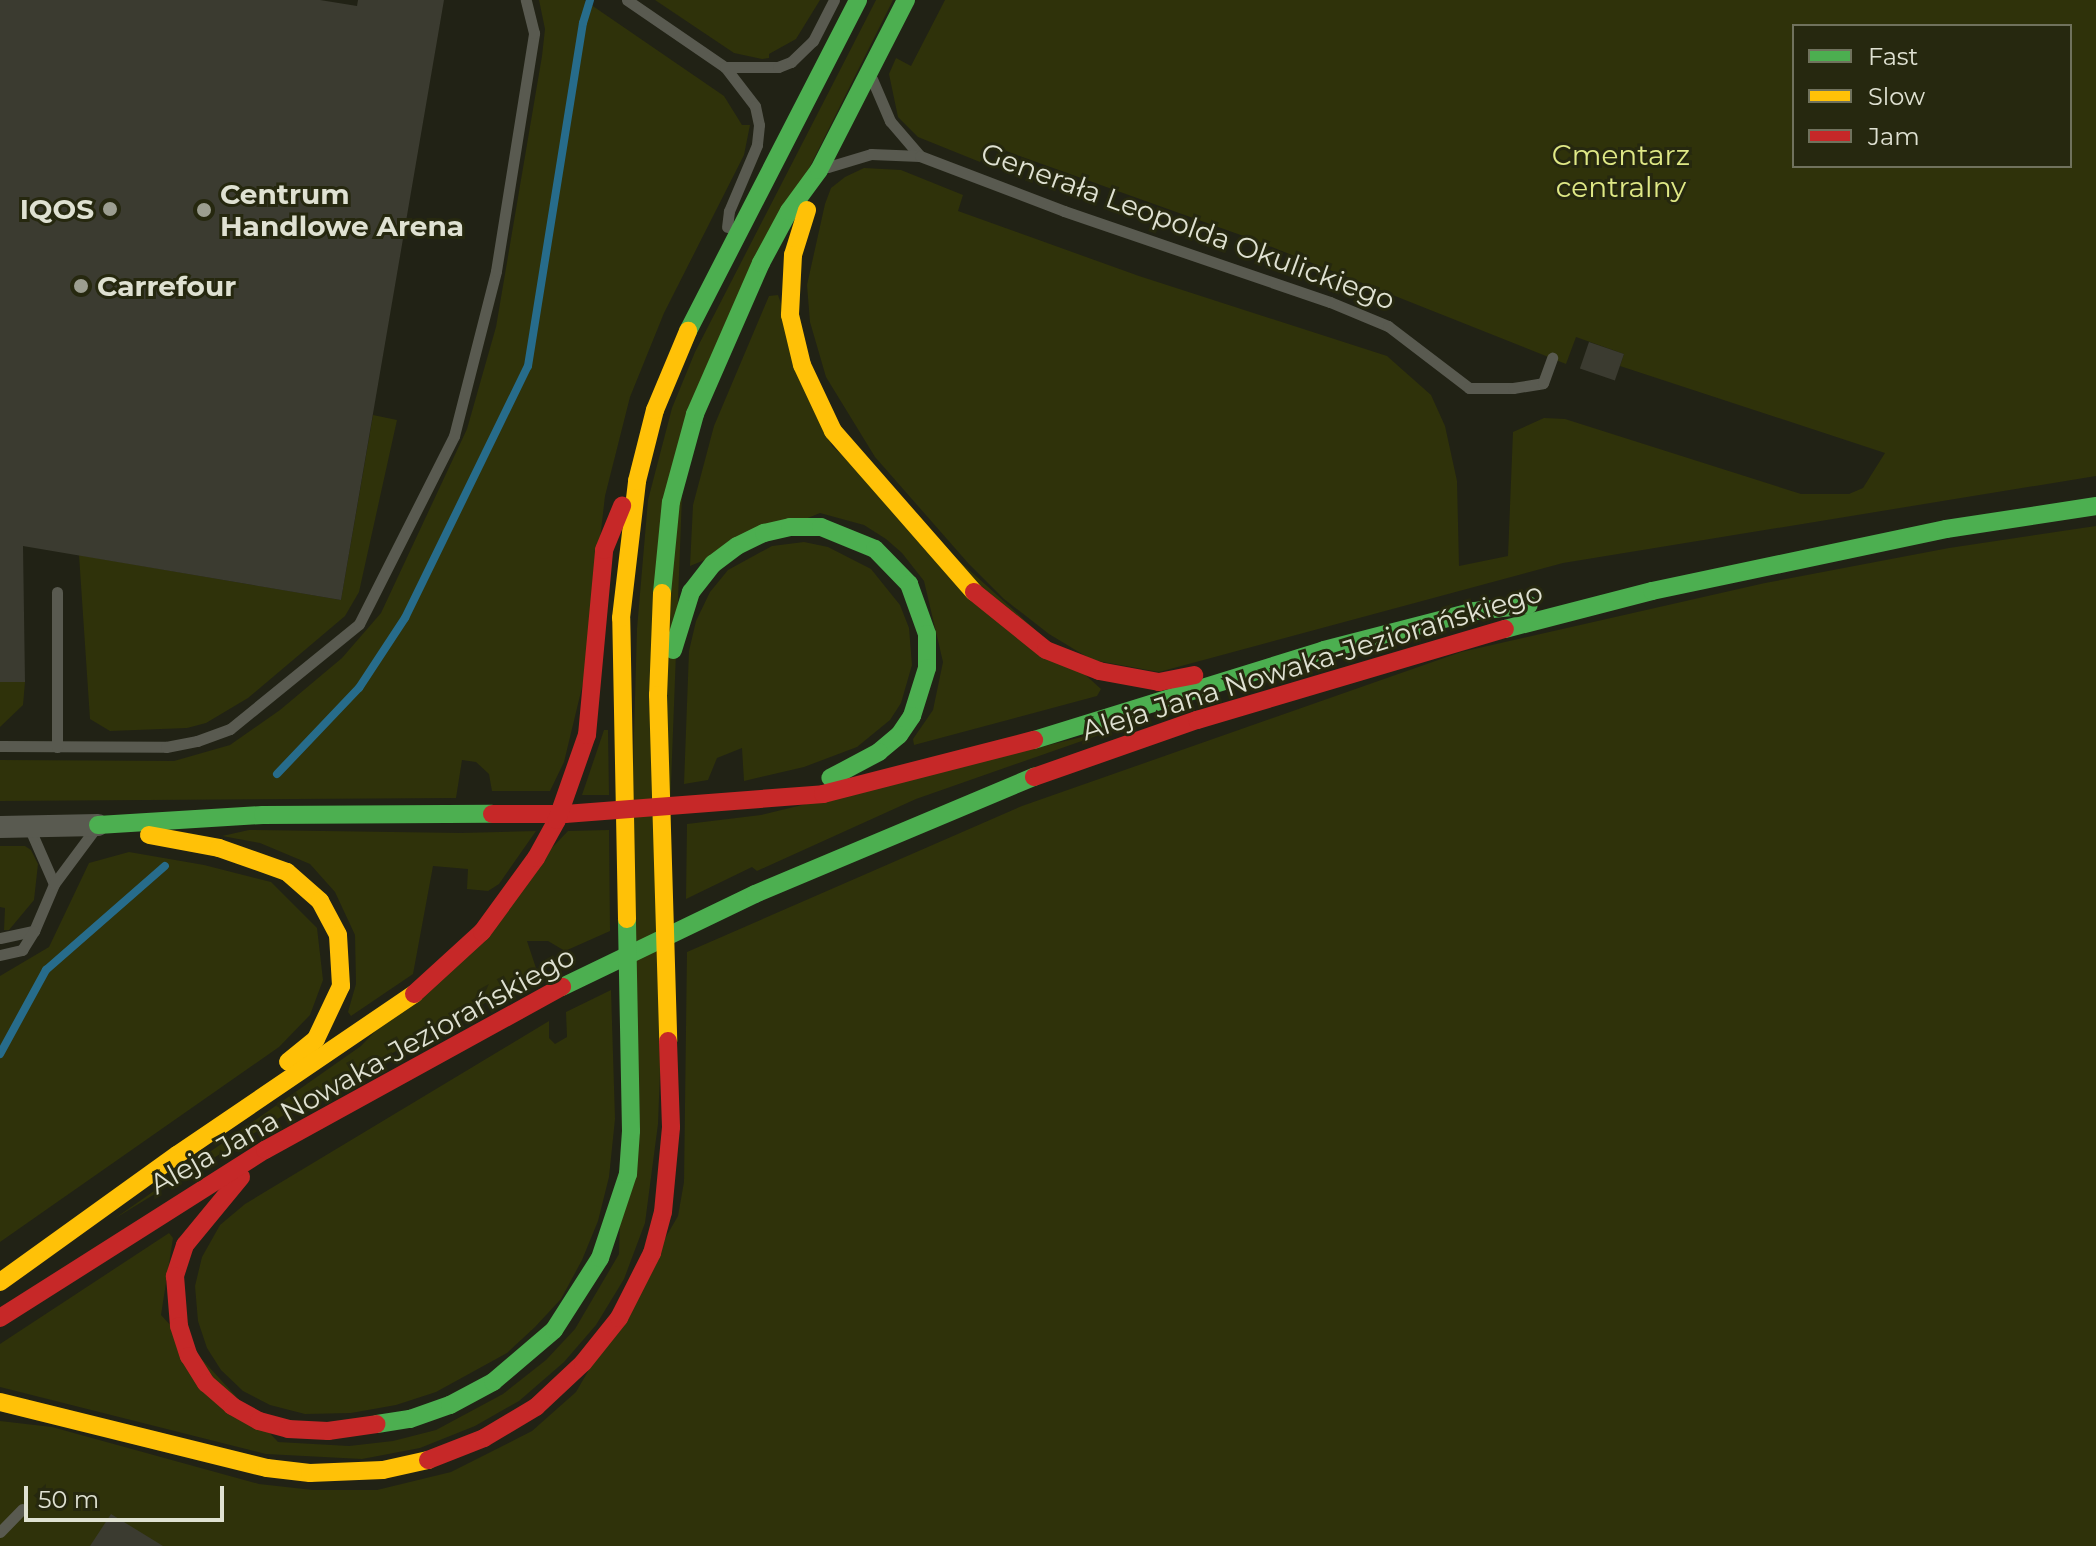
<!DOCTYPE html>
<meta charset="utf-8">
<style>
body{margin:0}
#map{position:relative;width:2096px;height:1546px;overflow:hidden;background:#212215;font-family:Montserrat,sans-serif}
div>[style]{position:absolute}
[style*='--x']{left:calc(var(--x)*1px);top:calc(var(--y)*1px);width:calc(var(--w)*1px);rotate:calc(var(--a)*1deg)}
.green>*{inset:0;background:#2f320a}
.stream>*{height:8px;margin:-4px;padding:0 4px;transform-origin:4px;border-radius:4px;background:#276c8b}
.building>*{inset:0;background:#3b3b30;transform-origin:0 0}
.lane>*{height:11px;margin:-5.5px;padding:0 5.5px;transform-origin:5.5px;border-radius:5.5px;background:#595a50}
.street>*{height:22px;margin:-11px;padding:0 11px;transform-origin:11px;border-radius:11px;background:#595a50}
.fast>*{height:18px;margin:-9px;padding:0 9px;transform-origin:9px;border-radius:9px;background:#4caf50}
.slow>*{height:18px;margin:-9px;padding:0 9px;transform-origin:9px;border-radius:9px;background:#ffc107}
.jam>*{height:18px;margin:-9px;padding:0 9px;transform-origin:9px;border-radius:9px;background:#c62828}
.dots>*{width:22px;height:22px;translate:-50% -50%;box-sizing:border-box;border:4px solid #26280f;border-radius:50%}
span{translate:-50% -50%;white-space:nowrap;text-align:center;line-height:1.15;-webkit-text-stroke:6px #26280f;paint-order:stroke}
.park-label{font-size:28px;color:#dfe886}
.poi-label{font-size:28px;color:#dfe1d2;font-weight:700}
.left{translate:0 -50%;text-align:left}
.right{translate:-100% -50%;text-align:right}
.street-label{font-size:28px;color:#dfe1d2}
.legend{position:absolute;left:1792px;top:24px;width:280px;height:144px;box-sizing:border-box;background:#26280f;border:2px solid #70725d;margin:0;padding:10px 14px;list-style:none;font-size:24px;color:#dfe1d2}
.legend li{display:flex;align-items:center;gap:16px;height:40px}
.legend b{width:40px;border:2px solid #70725d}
.scale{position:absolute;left:24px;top:1486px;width:200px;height:36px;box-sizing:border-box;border:4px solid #dfe1d2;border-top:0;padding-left:10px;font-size:24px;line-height:28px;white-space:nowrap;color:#dfe1d2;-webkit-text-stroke:6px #26280f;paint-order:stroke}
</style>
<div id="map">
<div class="green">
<i style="clip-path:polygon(539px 0,584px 0,724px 96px,742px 125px,750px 125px,744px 155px,664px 313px,630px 397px,605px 496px,584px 679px,564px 762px,550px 791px,492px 791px,489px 774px,476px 762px,462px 760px,456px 798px,0 801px,0 760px,174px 761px,230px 745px,280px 710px,342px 658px,381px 613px,467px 429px,496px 327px,542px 56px,545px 29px)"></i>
<i style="clip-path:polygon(655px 0,820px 0,796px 39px,769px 54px,769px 58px,762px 59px,734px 53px)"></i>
<i style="clip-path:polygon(876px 0,893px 0,685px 417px,658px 1124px,645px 1223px,624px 1279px,596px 1325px,564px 1362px,519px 1401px,475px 1426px,420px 1448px,362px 1459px,266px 1454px,0 1387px,0 1344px,169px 1233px,173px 1238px,161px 1315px,278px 1442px,349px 1446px,393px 1441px,436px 1430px,503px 1394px,546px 1360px,575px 1329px,619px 1254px,637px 629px,648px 500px,672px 408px,695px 352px)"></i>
<i style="clip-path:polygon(evenodd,945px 0,2096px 0,2096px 476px,1563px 563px,1159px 672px,1092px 660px,1049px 634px,1004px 599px,968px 563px,875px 457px,826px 377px,810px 322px,807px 285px,825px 204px,831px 188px,845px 177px,864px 168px,901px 170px,963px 195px,958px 211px,1139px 276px,1387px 356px,1431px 395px,1445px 426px,1457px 481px,1459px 566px,1508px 556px,1513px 432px,1544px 418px,1565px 419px,1801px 494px,1849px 494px,1863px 488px,1885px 453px,1620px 366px,1624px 354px,1576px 337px,1566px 364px,1249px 238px,989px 145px,980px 162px,918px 137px,898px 117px,889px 74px,896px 58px,911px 66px,945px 0,1794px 26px,2070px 26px,2070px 166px,1794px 166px,1794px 26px)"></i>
<i style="clip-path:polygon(778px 295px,832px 446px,1101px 689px,1097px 696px,914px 745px,913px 739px,933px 710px,943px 662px,924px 581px,902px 553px,886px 539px,864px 525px,820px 513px,690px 566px,693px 505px,714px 426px,769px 296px)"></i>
<i style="clip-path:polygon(373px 415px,397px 420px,359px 592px,345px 616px,248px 698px,206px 723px,187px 728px,110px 731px,90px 719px,79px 555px,341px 600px)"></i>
<i style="clip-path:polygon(2096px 526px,2096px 1546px,0 1546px,0 1421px,52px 1427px,259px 1484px,313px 1490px,377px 1490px,451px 1472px,532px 1431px,576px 1392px,678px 1216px,684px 1182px,687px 952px,1022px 806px,1461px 652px,1765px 583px,1949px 548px)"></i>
<i style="clip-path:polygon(804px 542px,828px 547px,871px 569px,900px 605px,909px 628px,912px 665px,901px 703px,890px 720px,857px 747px,804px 767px,744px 781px,742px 748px,717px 758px,708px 780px,684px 784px,689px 651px,696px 621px,710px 592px,728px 570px,772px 546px)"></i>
<i style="clip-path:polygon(0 682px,25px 682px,23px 705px,0 727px)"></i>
<i style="clip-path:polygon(1119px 728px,916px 799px,757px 871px,752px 867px,686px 899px,687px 824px,761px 815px)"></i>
<i style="clip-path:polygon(604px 730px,608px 730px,609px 795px,582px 795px)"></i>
<i style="clip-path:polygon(249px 830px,461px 833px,536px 831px,499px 884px,488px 891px,467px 889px,468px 869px,433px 866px,413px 974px,351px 1016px,348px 1012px,356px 984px,355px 935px,335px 892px,310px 864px,260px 843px,222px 836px)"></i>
<i style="clip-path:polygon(609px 830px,610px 931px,565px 951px,548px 941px,527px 941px,538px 974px,328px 1088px,114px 1219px,361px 1046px,568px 831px)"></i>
<i style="clip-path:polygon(0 846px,25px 846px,31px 850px,38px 864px,34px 900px,9px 930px,4px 930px,5px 908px,0 907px)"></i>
<i style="clip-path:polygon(129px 852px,204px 865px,271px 882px,317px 928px,323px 980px,310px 1015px,279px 1047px,0 1242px,0 976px,49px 947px,89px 863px)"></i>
<i style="clip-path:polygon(611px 990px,615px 1119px,609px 1177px,598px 1221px,582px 1260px,561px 1299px,535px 1327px,507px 1353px,436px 1392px,396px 1405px,351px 1413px,305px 1414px,270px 1405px,243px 1391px,221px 1370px,207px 1348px,198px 1321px,195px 1286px,202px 1257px,220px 1225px,245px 1204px,549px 1021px,549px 1038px,555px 1044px,567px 1037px,566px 1012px)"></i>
</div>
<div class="stream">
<i style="--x:277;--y:774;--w:119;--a:-46.4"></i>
<i style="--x:359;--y:688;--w:84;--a:-56.7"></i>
<i style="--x:405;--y:618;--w:280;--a:-64"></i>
<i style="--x:528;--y:366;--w:347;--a:-80.9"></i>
<i style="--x:583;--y:23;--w:24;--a:-73"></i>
<i style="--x:0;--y:1054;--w:96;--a:-61.3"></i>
<i style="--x:46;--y:970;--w:158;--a:-41.2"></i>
</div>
<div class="building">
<i style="clip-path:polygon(0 0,320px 0,357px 6px,358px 0,444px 0,341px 600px,23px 546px,25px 682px,0 682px)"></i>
<i style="left:1589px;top:342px;width:37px;height:28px;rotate:19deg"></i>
<i style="clip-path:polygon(111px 1514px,163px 1546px,90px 1546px)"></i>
</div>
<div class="lane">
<i style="--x:627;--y:0;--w:119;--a:34.4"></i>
<i style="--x:725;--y:67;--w:49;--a:52.4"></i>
<i style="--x:755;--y:106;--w:19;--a:78"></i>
<i style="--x:759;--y:125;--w:20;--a:96"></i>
<i style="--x:757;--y:145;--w:72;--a:113"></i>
<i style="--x:729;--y:211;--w:16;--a:97"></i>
<i style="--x:725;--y:67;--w:53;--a:0"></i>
<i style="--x:778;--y:67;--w:14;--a:-21"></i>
<i style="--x:791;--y:62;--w:30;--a:-44"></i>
<i style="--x:813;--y:41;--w:46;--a:-62.9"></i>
<i style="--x:872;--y:79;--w:46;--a:66.8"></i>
<i style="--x:890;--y:121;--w:46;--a:49.4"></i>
<i style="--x:828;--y:167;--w:45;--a:-16.8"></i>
<i style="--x:871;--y:154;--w:49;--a:2.3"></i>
<i style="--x:920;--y:156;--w:154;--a:20.9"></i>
<i style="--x:1064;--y:211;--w:281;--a:18.9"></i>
<i style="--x:1330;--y:302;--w:63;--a:22.5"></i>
<i style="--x:1388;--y:326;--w:102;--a:37.4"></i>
<i style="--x:1469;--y:388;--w:44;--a:0"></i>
<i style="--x:1513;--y:388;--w:30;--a:-9"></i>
<i style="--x:1543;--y:383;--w:27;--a:-70"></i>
<i style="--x:0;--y:746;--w:166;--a:0.3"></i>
<i style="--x:166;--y:747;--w:32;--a:-11"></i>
<i style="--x:197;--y:741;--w:35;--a:-20"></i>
<i style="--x:230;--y:729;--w:166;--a:-39.1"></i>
<i style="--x:359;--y:624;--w:211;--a:-63.2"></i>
<i style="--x:454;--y:436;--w:170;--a:-75.7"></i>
<i style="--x:496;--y:271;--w:241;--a:-80.9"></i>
<i style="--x:534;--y:33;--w:34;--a:-104"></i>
<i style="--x:57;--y:747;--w:155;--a:-90"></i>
<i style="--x:29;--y:827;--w:62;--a:66.3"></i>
<i style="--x:0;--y:938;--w:35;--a:-12"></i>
<i style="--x:34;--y:931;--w:51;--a:-66.9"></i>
<i style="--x:54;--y:884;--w:72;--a:-53.4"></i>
<i style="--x:0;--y:955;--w:23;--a:-13"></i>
<i style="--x:22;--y:950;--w:22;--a:-58"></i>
<i style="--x:0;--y:1532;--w:32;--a:-46"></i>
</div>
<div class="street">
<i style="--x:0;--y:827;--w:98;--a:-1.2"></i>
</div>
<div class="fast">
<i style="--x:688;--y:331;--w:372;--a:-62.8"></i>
<i style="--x:662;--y:593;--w:91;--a:-84.4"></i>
<i style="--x:671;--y:502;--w:91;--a:-74.7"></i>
<i style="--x:695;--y:414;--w:165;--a:-66.4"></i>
<i style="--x:761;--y:263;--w:59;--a:-61.7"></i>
<i style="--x:789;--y:211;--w:51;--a:-53.8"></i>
<i style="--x:819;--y:170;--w:191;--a:-62.9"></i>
<i style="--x:1505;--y:629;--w:152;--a:-14.5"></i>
<i style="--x:1652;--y:591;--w:300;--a:-11.9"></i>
<i style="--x:1946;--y:529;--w:152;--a:-8.7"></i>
<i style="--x:673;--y:650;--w:61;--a:-72.8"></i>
<i style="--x:691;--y:592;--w:36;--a:-52"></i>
<i style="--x:713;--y:564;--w:30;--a:-37"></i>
<i style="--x:737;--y:546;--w:30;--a:-26"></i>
<i style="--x:764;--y:533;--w:27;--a:-13"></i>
<i style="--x:790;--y:527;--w:31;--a:0"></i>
<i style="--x:821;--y:527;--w:58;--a:22.2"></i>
<i style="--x:875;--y:549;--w:49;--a:45.8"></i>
<i style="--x:909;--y:584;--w:53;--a:70.2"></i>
<i style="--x:927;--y:634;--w:34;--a:90"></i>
<i style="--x:927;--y:668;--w:50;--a:107.4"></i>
<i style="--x:912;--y:716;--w:23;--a:124"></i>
<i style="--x:899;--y:735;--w:26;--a:140"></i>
<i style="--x:879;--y:752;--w:55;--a:152"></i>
<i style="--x:1034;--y:740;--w:304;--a:-17.2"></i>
<i style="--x:1324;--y:650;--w:156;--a:-14.5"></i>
<i style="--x:1475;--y:611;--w:54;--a:-6.3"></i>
<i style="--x:98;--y:825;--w:165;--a:-3.5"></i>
<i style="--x:263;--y:815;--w:229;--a:-0.3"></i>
<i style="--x:562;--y:987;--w:214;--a:-25.7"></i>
<i style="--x:755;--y:894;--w:303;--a:-22.8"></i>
<i style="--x:377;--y:1424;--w:33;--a:-9"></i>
<i style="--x:410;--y:1419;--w:42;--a:-19.3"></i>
<i style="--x:450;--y:1405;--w:49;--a:-28.1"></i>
<i style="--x:493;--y:1382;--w:80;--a:-40.4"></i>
<i style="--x:554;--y:1330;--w:85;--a:-57.4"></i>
<i style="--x:600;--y:1258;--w:89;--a:-71.6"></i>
<i style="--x:628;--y:1174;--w:43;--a:-86"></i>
<i style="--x:631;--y:1131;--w:212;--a:-91.1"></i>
</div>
<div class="slow">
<i style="--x:807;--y:210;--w:47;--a:107.3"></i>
<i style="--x:793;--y:255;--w:60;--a:92.9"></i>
<i style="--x:790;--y:315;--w:51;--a:76.5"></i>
<i style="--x:802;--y:365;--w:73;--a:64.8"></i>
<i style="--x:833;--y:431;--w:214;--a:48.8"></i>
<i style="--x:662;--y:593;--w:102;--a:92.2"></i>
<i style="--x:658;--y:695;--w:346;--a:88.3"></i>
<i style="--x:149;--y:835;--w:71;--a:10.5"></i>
<i style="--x:219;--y:848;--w:72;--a:19.4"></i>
<i style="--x:287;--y:872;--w:44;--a:41.3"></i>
<i style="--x:320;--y:901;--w:38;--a:62"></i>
<i style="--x:338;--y:935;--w:51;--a:86.6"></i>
<i style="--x:341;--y:986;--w:59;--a:115.3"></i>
<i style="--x:316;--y:1039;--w:36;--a:141"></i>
<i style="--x:627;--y:919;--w:301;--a:-91.1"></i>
<i style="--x:621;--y:618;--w:138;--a:-83.3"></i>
<i style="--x:637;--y:481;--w:73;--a:-75.8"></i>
<i style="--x:655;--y:410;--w:86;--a:-67.3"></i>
<i style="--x:0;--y:1282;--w:218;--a:-35.7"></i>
<i style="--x:177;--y:1155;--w:287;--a:-34.2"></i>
<i style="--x:0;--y:1402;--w:275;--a:13.9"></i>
<i style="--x:267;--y:1468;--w:43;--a:6.6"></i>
<i style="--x:310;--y:1473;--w:73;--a:-2.4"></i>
<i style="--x:383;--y:1470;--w:46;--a:-12.5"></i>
</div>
<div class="jam">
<i style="--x:974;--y:592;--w:92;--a:38.9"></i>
<i style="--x:1046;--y:650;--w:57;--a:21.6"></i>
<i style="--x:1099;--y:671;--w:61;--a:10.4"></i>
<i style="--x:1159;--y:682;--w:36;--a:-11"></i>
<i style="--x:1034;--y:777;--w:173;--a:-19.3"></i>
<i style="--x:1197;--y:720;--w:321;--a:-16.5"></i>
<i style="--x:492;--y:814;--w:73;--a:0"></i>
<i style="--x:565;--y:814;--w:259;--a:-4.4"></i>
<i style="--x:823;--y:794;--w:218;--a:-14.4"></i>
<i style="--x:414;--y:994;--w:92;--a:-42.4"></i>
<i style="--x:482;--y:932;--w:92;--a:-53.9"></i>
<i style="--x:536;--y:858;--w:43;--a:-61.1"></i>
<i style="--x:557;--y:820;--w:90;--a:-70.6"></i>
<i style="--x:587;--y:735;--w:186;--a:-84.7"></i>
<i style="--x:604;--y:550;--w:48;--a:-67.8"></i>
<i style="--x:241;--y:1177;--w:88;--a:129.5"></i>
<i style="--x:185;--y:1245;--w:33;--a:108"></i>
<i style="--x:175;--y:1276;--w:50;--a:85.4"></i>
<i style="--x:179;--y:1326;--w:32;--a:72"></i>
<i style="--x:189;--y:1356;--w:32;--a:58"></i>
<i style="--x:206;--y:1383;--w:35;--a:41"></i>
<i style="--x:232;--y:1406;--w:31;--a:29"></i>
<i style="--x:259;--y:1421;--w:30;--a:15"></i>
<i style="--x:288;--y:1429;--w:40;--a:2.9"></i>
<i style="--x:328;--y:1431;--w:49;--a:-8.1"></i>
<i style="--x:0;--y:1318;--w:314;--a:-32.4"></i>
<i style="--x:265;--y:1150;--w:339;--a:-28.8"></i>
<i style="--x:428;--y:1460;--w:60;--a:-21.4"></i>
<i style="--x:484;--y:1438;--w:61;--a:-30.8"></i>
<i style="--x:536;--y:1407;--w:64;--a:-43.1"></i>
<i style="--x:583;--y:1363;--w:58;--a:-51.3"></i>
<i style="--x:619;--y:1318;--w:73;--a:-63.1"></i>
<i style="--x:652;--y:1253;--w:42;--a:-75"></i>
<i style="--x:663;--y:1212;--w:85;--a:-84.6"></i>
<i style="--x:671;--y:1127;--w:86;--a:-92"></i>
</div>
<div class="dots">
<i style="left:110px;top:209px;background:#9c9e90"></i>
<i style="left:204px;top:210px;background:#9c9e90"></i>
<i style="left:81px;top:286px;background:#9c9e90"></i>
</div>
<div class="park-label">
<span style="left:1621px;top:171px">Cmentarz<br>centralny</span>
</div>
<div class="poi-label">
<span class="left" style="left:220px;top:210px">Centrum<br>Handlowe Arena</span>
<span class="right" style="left:94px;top:209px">IQOS</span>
<span class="left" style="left:97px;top:286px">Carrefour</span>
</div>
<div class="street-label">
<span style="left:1188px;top:226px;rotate:20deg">Generała Leopolda Okulickiego</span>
<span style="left:1312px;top:661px;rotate:-17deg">Aleja Jana Nowaka-Jeziorańskiego</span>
<span style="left:362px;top:1070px;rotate:-29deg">Aleja Jana Nowaka-Jeziorańskiego</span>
</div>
<ul class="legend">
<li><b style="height:10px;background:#4caf50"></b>Fast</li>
<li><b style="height:10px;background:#ffc107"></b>Slow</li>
<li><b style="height:10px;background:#c62828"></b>Jam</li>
</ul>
<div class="scale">50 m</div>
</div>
